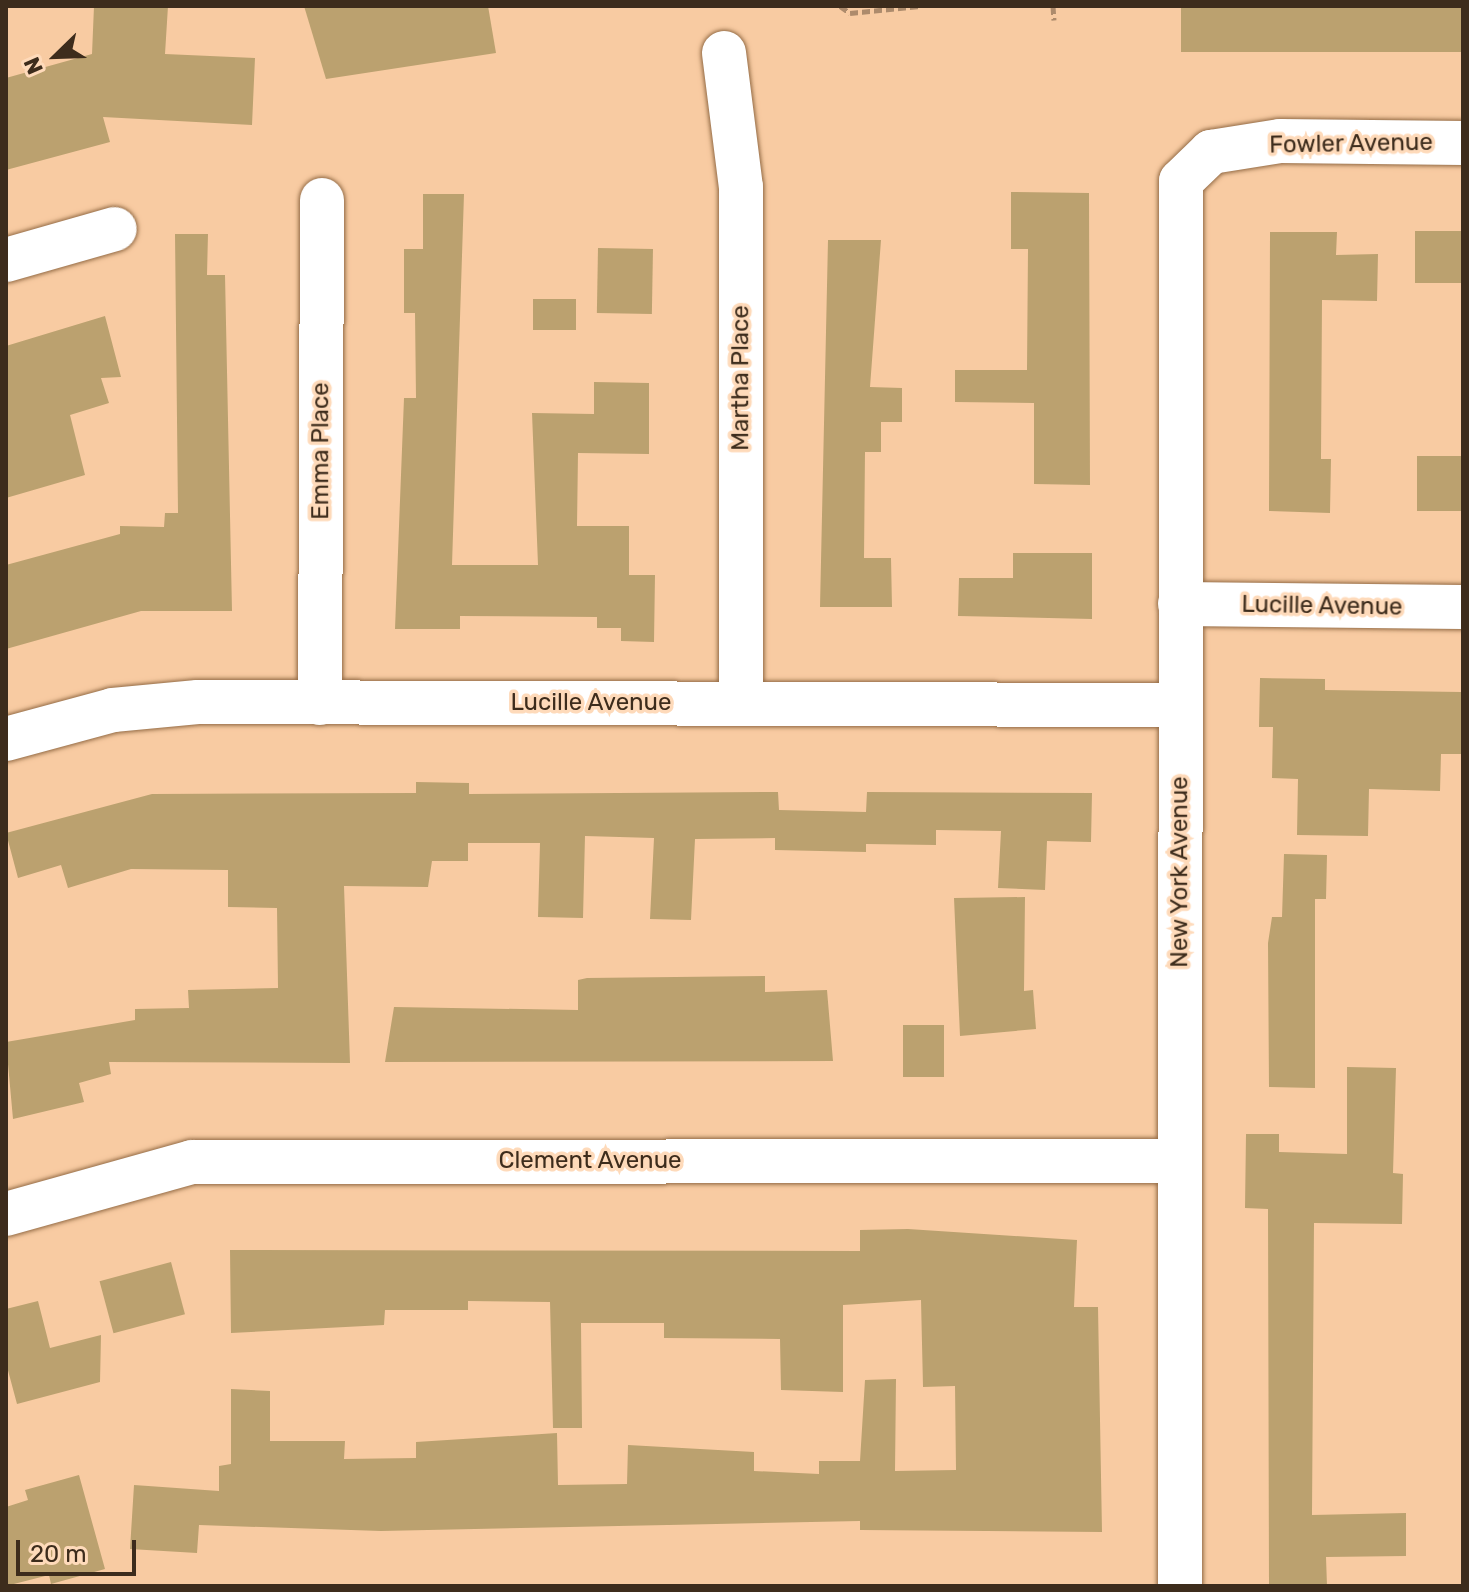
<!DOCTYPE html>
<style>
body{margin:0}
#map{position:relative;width:1469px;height:1592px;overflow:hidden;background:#f8cba2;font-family:Rubik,sans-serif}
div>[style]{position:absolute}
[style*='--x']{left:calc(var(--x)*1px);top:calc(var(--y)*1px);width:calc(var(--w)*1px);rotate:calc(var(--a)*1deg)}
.building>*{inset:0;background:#bba16f;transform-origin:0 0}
.path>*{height:5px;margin-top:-2.5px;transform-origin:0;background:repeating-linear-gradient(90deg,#ad8b6c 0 8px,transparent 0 12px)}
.roads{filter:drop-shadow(0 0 2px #946c46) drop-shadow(0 0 2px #946c46)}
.minor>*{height:44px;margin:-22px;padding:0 22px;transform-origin:22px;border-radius:22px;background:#fff}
span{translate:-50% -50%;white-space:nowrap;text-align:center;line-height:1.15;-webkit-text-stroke:7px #fedaba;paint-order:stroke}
.street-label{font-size:24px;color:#3d2c1c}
.frame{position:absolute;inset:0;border:8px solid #3d2c1c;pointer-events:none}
.north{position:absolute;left:16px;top:16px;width:80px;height:80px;-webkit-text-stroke:6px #fedaba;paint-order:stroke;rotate:247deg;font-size:22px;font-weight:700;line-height:32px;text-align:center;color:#3d2c1c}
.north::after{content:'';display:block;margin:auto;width:28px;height:36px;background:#3d2c1c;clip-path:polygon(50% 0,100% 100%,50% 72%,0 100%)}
.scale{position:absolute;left:16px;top:1540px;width:120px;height:36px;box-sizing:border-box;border:4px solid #3d2c1c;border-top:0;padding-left:10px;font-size:24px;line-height:28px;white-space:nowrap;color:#3d2c1c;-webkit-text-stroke:6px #fedaba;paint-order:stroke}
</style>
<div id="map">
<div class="building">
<i style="clip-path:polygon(94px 6px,168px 6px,165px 54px,255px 58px,252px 125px,103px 117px,110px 142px,6px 170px,6px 78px,92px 54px)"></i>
<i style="clip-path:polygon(304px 6px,488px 6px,496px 53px,326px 79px)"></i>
<i style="left:1181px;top:6px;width:280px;height:46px"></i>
<i style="clip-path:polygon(1011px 192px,1089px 193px,1090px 485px,1034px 484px,1034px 403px,955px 402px,955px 370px,1027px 370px,1028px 249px,1011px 249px)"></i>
<i style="clip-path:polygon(423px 194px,464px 194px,452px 565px,538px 565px,532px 413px,594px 414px,594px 382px,649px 383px,649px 454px,578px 453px,577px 526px,629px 526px,629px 575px,655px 575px,654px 642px,621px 641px,621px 628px,597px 628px,597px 617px,460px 616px,460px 629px,395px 629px,404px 398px,416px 398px,415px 313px,404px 313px,404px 249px,423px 249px)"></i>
<i style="left:1415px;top:231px;width:48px;height:52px"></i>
<i style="clip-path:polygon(1270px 232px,1337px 232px,1336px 255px,1378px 254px,1377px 301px,1322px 300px,1321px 459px,1331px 459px,1330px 513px,1269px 511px)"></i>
<i style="clip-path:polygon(175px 234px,208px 234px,207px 275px,225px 275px,232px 611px,141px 611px,6px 649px,6px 565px,120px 534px,120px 526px,164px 527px,165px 513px,178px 513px)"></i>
<i style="clip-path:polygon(828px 240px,881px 240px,870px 387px,902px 388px,902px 422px,881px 422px,881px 452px,865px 452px,864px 558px,891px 558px,892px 607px,820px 607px)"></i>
<i style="left:598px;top:248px;width:55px;height:65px;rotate:1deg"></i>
<i style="left:533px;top:299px;width:43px;height:31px"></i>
<i style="clip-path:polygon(105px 316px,121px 377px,101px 378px,109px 403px,70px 415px,85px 475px,6px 498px,6px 346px)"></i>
<i style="left:1417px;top:456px;width:46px;height:55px"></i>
<i style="clip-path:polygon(1013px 553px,1092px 553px,1092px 619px,958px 616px,959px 578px,1013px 578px)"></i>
<i style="clip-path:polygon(1260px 678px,1325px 679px,1325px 690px,1461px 692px,1463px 754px,1441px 754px,1440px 791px,1369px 789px,1368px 836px,1297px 835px,1298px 779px,1272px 778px,1273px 727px,1259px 727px)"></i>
<i style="clip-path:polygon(416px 782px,469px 783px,469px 794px,778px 792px,779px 810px,866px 812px,867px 792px,1092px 793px,1091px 842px,1047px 841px,1045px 890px,998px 888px,1001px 831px,936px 830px,936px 845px,866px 844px,866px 852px,775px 850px,775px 838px,695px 839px,691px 920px,650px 919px,654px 838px,585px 836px,583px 918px,538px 917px,540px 843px,468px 843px,468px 861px,432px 861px,428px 887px,344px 886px,350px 1063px,109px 1062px,111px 1074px,79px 1083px,84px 1102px,13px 1119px,6px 1042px,135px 1020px,135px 1009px,189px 1008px,188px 990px,278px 988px,277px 908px,228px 907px,228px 870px,131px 869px,68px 888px,61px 865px,18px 878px,6px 833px,152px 794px,416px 793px)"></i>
<i style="clip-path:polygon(1284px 854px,1327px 855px,1326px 899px,1315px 899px,1315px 1088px,1269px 1087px,1268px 943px,1272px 917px,1282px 917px)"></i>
<i style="clip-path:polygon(1025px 897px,1024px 991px,1033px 990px,1036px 1029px,960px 1036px,954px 898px)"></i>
<i style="clip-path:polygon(765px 976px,765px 992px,827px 990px,833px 1061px,385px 1062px,394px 1007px,578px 1010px,578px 980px,587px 978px)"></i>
<i style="left:944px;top:1025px;width:52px;height:41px;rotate:90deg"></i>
<i style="clip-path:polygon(1347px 1067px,1396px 1068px,1393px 1173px,1403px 1174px,1402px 1224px,1314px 1223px,1312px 1515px,1406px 1513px,1406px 1556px,1326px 1557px,1327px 1586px,1269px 1586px,1268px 1209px,1245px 1208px,1246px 1134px,1279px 1134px,1279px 1152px,1347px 1154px)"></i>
<i style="clip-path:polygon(908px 1229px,1077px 1240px,1074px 1307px,1098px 1307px,1102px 1532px,860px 1530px,860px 1521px,381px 1531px,199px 1525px,197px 1553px,130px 1549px,134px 1485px,219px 1491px,219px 1466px,231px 1464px,231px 1389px,270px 1391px,270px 1441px,345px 1441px,344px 1459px,416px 1458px,416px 1442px,557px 1433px,558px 1485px,627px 1484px,628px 1445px,754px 1452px,754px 1471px,819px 1474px,819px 1461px,860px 1461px,865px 1380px,896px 1379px,895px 1471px,956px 1470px,955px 1386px,923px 1387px,921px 1300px,843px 1305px,843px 1392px,781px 1390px,780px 1339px,664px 1338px,664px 1323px,581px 1323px,582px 1428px,553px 1428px,550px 1302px,468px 1301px,468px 1310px,385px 1310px,384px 1325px,231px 1333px,230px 1250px,860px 1251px,860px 1230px)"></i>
<i style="left:171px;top:1262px;width:54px;height:74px;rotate:75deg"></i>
<i style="clip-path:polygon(38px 1301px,50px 1348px,101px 1335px,100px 1382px,17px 1404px,6px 1363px,6px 1309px)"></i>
<i style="clip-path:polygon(79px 1475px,105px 1569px,51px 1584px,49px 1575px,6px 1586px,6px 1507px,28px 1500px,25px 1490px)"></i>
</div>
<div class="path">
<i style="--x:840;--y:6;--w:12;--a:35"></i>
<i style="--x:850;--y:13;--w:70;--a:-5.7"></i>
<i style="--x:1053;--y:6;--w:14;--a:86"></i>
</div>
<div class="roads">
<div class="minor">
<i style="--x:724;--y:53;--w:135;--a:82.8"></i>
<i style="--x:741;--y:187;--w:516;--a:90"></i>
<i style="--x:6;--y:260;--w:113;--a:-15.9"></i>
<i style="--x:1180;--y:604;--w:283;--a:0.6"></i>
<i style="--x:320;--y:703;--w:503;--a:-89.77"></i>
<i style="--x:6;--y:739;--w:111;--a:-15.2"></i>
<i style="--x:113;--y:710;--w:85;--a:-5.4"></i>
<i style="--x:198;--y:702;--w:982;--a:0.18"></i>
<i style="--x:6;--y:1214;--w:193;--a:-15.6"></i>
<i style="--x:192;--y:1162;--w:988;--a:-0.06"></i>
<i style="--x:1180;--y:1586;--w:1405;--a:-89.96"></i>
<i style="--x:1181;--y:181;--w:42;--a:-44"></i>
<i style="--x:1211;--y:152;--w:70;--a:-9.1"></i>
<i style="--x:1280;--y:141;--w:183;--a:0.6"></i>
</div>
</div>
<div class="street-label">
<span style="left:1351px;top:144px;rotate:-1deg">Fowler Avenue</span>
<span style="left:741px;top:378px;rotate:-90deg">Martha Place</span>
<span style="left:321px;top:451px;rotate:-90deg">Emma Place</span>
<span style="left:1322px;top:606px;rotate:1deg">Lucille Avenue</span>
<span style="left:591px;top:703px">Lucille Avenue</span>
<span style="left:1180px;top:872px;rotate:-90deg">New York Avenue</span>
<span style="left:590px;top:1161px">Clement Avenue</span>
</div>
<div class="frame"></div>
<div class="north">N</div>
<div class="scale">20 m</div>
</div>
